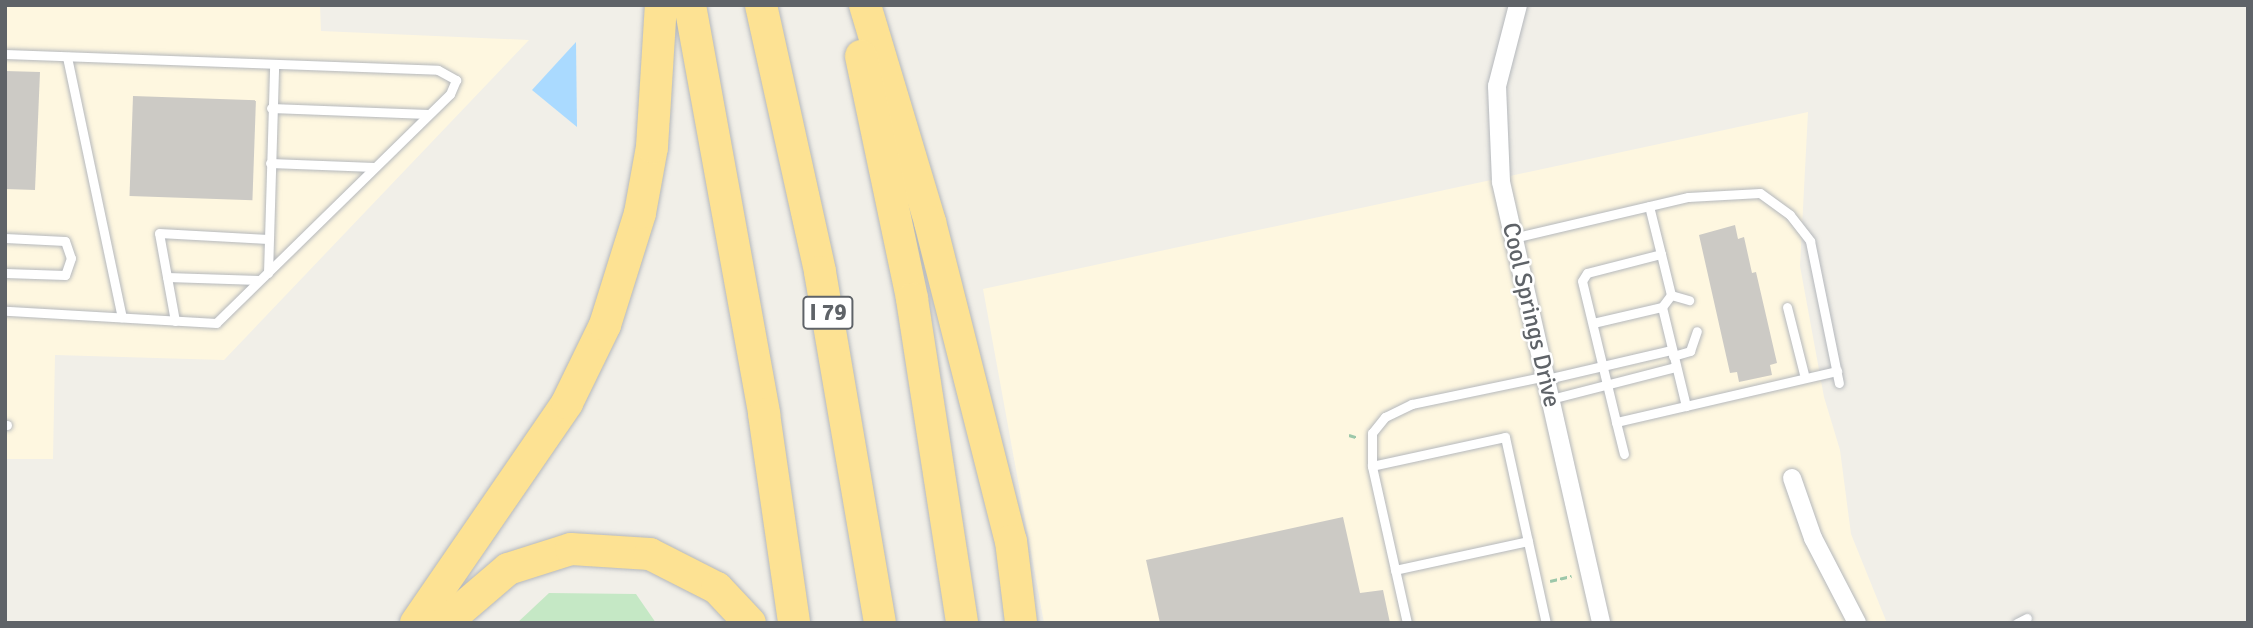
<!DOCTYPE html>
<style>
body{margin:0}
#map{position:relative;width:2253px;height:628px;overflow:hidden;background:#f1efe8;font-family:Signika,sans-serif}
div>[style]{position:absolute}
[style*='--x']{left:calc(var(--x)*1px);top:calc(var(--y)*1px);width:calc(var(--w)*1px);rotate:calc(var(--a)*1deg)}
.commercial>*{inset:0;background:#fef7e0}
.green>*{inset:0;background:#c5e8c5}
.water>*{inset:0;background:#aadaff}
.building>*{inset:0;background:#cccac5;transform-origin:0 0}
.path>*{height:2.5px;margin-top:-1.25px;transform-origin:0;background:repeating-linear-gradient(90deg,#9cc7a9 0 7px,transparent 0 10.5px)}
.roads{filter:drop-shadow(0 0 2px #b5b8bc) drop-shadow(0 0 2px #b5b8bc)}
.service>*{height:9px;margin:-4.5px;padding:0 4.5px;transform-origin:4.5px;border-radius:4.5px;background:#fff}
.minor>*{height:18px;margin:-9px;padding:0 9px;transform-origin:9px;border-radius:9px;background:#fff}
.motorway>*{height:32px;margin:-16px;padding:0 16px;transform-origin:16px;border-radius:16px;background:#fde293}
span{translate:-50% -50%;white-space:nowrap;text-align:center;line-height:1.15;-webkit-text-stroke:5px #fff;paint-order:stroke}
.shield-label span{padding:2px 5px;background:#fff;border:2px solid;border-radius:5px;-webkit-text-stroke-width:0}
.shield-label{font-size:23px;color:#5f6368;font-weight:700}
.street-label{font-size:24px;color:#5f6368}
.frame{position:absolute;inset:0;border:7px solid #5f6368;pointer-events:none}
</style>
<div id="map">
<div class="commercial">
<i style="clip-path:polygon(5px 5px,320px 5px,321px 31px,529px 40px,224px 360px,55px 355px,53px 459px,5px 459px)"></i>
<i style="clip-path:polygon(1808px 112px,1800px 266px,1824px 397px,1840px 450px,1851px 534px,1887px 623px,1044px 623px,983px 289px)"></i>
</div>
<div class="green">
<i style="clip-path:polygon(549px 593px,636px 594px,656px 623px,517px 623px)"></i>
</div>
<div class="water">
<i style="clip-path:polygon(576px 42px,577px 127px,532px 90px)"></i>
</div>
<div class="building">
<i style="clip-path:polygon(5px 71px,40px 72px,35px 190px,5px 189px)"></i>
<i style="left:133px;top:96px;width:123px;height:100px;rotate:2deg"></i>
<i style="clip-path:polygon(1735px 225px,1738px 239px,1744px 237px,1752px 273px,1756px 272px,1777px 363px,1770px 365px,1772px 375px,1739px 382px,1737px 372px,1730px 373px,1699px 235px)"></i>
<i style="clip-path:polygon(1343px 517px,1360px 593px,1383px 590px,1390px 623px,1160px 623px,1146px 560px)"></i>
</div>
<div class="path">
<i style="--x:1349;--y:435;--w:10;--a:17"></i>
<i style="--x:1550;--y:581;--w:22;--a:-13"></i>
</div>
<div class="roads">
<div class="service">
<i style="--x:5;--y:54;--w:433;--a:2.1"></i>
<i style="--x:438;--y:70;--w:21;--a:29"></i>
<i style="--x:456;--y:80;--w:15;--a:113"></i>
<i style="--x:450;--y:94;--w:327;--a:135.6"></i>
<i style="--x:216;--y:323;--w:211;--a:-176.7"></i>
<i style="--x:67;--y:57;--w:266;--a:78.1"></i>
<i style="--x:271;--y:108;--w:157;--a:2.2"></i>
<i style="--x:270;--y:163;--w:104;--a:2.2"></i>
<i style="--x:1649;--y:206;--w:49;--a:76"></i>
<i style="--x:1661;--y:254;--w:76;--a:165.6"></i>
<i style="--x:1587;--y:273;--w:9;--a:122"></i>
<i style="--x:1582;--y:281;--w:145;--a:76.4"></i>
<i style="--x:1616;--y:422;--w:227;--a:-13"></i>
<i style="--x:5;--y:238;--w:60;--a:2.9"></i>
<i style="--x:65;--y:241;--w:18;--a:71"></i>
<i style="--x:71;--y:258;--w:18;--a:109"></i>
<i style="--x:65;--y:275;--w:60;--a:-178.1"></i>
<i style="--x:1513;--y:238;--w:180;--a:-13.2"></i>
<i style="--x:1688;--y:197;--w:72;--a:-3.2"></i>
<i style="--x:1760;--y:193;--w:37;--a:36"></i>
<i style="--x:1790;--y:215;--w:33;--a:52"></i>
<i style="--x:1810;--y:241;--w:145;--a:78.5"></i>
<i style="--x:1661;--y:254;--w:42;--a:76.3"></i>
<i style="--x:1671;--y:295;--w:15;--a:127"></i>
<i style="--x:1662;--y:307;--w:102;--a:76.4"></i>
<i style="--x:268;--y:273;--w:208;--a:-88.3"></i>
<i style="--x:167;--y:277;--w:92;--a:1.9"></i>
<i style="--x:1671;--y:295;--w:19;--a:16"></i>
<i style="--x:1787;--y:307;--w:73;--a:75.8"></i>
<i style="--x:175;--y:321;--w:89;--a:-100.3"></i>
<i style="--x:159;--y:233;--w:109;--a:3.2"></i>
<i style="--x:1593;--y:323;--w:71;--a:-13.1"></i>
<i style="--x:1673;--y:356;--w:18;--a:-16"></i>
<i style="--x:1690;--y:351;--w:21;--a:-71"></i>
<i style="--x:1547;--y:379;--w:128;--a:-13.1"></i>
<i style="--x:1551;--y:399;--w:129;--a:-14.4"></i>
<i style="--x:1616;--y:422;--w:33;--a:76"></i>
<i style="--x:5;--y:425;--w:2;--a:0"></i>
<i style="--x:1372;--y:466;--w:136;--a:-12.3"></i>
<i style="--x:1505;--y:437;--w:190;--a:77.6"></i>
<i style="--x:1395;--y:570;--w:136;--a:-12.3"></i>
<i style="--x:1407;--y:623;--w:161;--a:-102.6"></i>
<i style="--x:1372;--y:466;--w:33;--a:-90"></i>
<i style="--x:1372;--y:433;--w:21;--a:-51"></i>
<i style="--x:1385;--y:417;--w:30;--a:-26"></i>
<i style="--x:1412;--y:404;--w:137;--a:-11.8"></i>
<i style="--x:2017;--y:623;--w:11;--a:-27"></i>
</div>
<div class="minor">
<i style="--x:1518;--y:5;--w:84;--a:104.5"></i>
<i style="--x:1497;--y:86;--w:96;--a:87.6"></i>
<i style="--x:1501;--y:182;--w:452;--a:77.2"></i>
<i style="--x:1792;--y:478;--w:64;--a:70.7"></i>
<i style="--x:1813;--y:538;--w:96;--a:62.6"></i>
</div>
<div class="motorway">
<i style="--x:690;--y:5;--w:416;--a:79.7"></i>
<i style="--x:764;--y:414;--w:211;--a:81.8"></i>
<i style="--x:761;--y:5;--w:273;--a:77.5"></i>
<i style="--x:820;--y:272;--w:356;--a:80.3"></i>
<i style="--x:865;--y:5;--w:227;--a:73.3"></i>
<i style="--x:930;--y:222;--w:329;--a:75.8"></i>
<i style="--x:1011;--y:541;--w:83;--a:83"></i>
<i style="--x:861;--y:56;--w:248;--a:78.1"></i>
<i style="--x:912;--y:299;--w:328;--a:81.2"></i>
<i style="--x:416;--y:623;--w:267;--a:-55.5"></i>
<i style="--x:567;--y:403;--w:87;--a:-64"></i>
<i style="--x:605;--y:325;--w:117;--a:-72.6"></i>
<i style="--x:640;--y:213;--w:67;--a:-79.7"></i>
<i style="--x:652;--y:147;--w:142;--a:-86.4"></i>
<i style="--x:445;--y:623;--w:83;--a:-40.6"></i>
<i style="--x:508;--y:569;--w:66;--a:-17.6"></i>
<i style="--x:571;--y:549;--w:79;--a:3.6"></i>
<i style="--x:650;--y:554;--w:75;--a:26.9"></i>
<i style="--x:717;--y:588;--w:48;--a:46.7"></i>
</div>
</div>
<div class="shield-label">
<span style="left:828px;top:313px">I 79</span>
</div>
<div class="street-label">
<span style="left:1531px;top:315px;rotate:77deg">Cool Springs Drive</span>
</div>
<div class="frame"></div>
</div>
